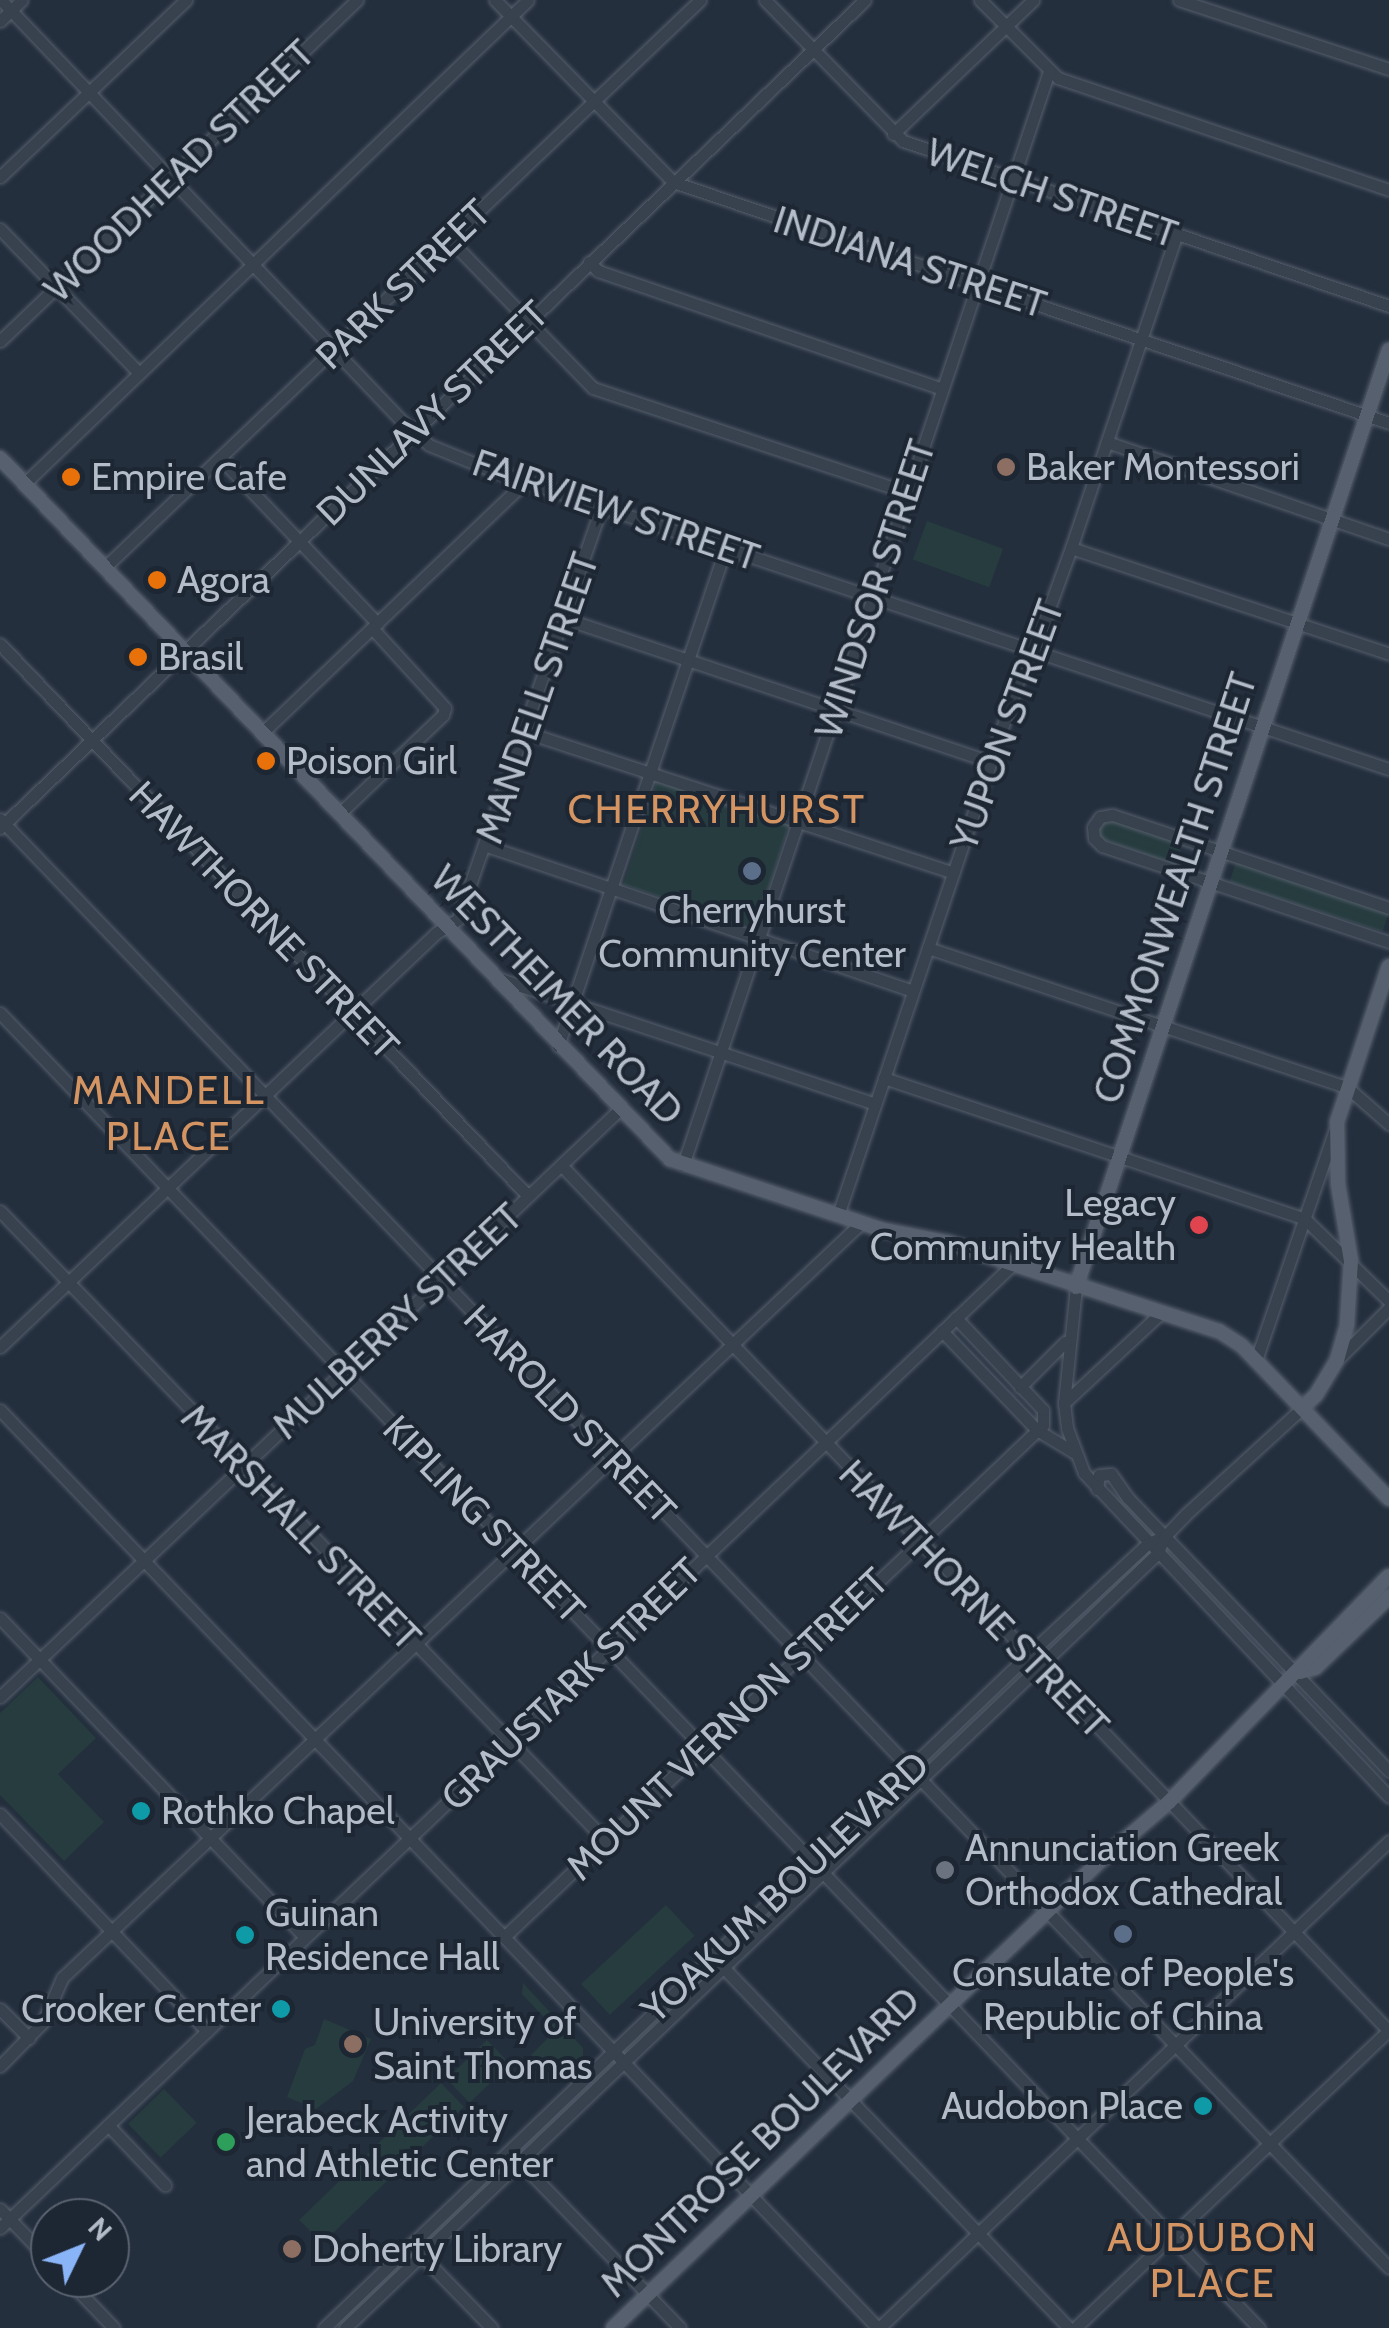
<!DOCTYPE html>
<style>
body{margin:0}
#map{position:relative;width:1389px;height:2328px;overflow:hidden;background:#242f3e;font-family:Cabin,sans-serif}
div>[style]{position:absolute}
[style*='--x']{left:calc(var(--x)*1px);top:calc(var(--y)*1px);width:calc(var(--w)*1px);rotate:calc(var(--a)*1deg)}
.green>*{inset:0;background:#263c3f;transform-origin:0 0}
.roads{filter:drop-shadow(0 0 2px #565f6c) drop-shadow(0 0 2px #565f6c)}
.minor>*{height:11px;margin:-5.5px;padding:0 5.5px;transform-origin:5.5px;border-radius:5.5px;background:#38414e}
.major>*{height:14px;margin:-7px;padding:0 7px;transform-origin:7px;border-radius:7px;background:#56606e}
.dots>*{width:28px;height:28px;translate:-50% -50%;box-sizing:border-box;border:5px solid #1d2633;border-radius:50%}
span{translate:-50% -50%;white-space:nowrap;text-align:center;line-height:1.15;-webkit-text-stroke:8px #1d2633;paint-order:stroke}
.street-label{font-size:38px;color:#b4bcc9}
.poi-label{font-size:38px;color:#b4bcc9}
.left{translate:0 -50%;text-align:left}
.right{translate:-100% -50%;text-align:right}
.neighbourhood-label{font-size:40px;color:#d59563;letter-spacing:2.5px}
.north{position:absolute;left:30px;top:2198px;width:100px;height:100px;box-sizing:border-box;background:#1d2633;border:2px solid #59626f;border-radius:50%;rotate:47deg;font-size:28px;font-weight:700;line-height:40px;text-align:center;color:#b4bcc9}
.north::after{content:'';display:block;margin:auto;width:35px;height:45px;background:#8ab4f8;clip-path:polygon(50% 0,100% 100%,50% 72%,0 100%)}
</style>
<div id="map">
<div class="green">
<i style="left:927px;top:521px;width:81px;height:41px;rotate:20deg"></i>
<i style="left:657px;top:781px;width:139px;height:109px;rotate:18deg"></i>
<i style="clip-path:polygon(1110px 820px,1183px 844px,1176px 865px,1100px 838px,1098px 828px)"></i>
<i style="left:1236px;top:862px;width:161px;height:21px;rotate:18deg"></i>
<i style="clip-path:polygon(38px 1677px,96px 1738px,58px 1774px,104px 1822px,64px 1861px,0 1795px,0 1713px)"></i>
<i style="left:666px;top:1905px;width:42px;height:116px;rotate:47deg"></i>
<i style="clip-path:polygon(523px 1983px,583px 2048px,583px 2058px,572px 2070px,556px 2063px,544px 2068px,531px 2055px,556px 2030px,522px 1994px)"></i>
<i style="clip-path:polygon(324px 2019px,371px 2039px,353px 2081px,316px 2109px,287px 2097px,305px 2049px,315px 2045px)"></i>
<i style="left:487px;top:2040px;width:33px;height:56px;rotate:46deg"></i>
<i style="left:441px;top:2083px;width:33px;height:197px;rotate:46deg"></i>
<i style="left:164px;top:2089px;width:47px;height:50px;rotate:46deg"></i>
</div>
<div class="roads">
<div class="minor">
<i style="--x:1;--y:0;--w:577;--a:46.4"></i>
<i style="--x:399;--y:418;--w:40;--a:42"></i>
<i style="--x:429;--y:445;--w:67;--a:22"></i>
<i style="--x:491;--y:470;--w:946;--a:18.42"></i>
<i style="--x:495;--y:0;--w:255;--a:45.6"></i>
<i style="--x:673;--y:182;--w:755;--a:18.6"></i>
<i style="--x:765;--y:0;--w:197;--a:45.6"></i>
<i style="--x:903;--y:141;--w:513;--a:18.75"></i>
<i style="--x:980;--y:0;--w:110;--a:45"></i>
<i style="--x:1058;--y:78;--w:349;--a:18.7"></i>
<i style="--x:1179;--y:0;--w:221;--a:18.2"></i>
<i style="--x:0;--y:21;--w:30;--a:-44"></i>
<i style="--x:893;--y:134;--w:194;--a:-43.7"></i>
<i style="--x:0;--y:177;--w:257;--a:-43.6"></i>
<i style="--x:0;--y:229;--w:200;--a:46"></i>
<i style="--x:449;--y:239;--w:207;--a:46"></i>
<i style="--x:593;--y:388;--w:332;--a:18.4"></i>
<i style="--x:589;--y:262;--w:13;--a:45"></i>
<i style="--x:598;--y:271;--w:361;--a:18.9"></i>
<i style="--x:0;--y:341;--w:494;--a:-43.7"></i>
<i style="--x:1107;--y:442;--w:298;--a:19"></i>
<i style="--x:220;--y:458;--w:228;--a:46.4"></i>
<i style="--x:25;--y:483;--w:697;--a:-43.84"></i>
<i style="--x:1071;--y:548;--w:335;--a:18.4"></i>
<i style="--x:105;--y:567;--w:822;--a:-43.62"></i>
<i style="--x:563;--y:618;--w:451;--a:18.6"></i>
<i style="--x:0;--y:644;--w:764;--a:46.27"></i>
<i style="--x:264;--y:731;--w:362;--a:-43.7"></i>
<i style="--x:525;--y:732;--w:451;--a:18.2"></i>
<i style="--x:340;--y:813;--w:142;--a:-43.6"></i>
<i style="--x:443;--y:715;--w:7;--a:-74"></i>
<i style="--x:445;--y:708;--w:108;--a:-132.4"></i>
<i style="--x:0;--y:819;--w:2007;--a:46.21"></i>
<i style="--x:0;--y:828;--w:1197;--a:-43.75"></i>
<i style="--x:487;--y:846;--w:450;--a:18.8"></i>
<i style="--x:1389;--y:908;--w:292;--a:-161.4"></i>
<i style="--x:1112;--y:815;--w:12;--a:171"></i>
<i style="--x:1100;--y:817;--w:12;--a:125"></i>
<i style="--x:1093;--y:827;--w:11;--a:85"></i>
<i style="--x:1094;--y:838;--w:11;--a:45"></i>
<i style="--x:1102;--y:846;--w:303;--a:18.5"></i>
<i style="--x:928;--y:948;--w:443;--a:18.4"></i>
<i style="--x:1348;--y:1088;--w:55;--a:41.3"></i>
<i style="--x:500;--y:979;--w:395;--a:18.4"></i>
<i style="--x:0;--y:1013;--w:1821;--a:46.25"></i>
<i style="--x:558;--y:1046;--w:527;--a:-71.39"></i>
<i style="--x:884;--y:1078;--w:444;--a:18.5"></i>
<i style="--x:1305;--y:1219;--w:117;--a:44.3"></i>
<i style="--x:561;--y:1165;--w:1198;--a:46.29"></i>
<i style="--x:683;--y:1165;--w:1154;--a:-71.5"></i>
<i style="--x:0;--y:1211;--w:873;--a:46.11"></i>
<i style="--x:838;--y:1215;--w:586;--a:-71.38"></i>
<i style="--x:1025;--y:660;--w:28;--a:-60"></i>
<i style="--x:1039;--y:636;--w:94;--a:-70"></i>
<i style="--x:1071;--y:548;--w:329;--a:-71.4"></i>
<i style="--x:1076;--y:1287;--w:117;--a:95.9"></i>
<i style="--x:1064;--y:1403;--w:25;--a:83"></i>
<i style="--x:1067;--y:1428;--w:48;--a:69.3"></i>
<i style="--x:1084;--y:1473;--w:445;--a:46.7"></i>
<i style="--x:942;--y:1331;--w:137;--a:46.2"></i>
<i style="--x:1037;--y:1430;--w:44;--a:31.2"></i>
<i style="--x:0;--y:1347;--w:601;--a:-43.52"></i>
<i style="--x:436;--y:933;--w:26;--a:-32"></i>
<i style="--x:458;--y:919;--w:437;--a:-70.8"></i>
<i style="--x:1256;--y:1360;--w:250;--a:-71.1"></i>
<i style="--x:1337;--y:1360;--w:74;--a:-45"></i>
<i style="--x:1020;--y:1387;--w:64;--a:-45"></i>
<i style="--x:1064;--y:1403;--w:134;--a:-42.9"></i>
<i style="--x:0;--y:1410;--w:1270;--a:46.28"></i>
<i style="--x:1097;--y:1489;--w:14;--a:-82"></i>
<i style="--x:1099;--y:1475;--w:12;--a:-5"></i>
<i style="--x:1111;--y:1474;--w:29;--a:55"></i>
<i style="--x:1128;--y:1498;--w:378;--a:46.3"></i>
<i style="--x:0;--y:1618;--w:441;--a:46.3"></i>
<i style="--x:0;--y:1697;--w:853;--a:-43.48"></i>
<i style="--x:0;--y:1814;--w:300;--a:46.4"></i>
<i style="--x:504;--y:1937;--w:743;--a:-43.53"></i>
<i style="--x:1043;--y:1425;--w:15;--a:-90"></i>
<i style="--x:1043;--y:1410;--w:127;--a:-133.4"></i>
<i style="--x:719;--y:1963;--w:506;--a:46.2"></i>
<i style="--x:0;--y:2009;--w:41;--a:45"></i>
<i style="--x:0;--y:2066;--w:62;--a:-45.7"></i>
<i style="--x:43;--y:2022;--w:48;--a:-66.6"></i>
<i style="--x:62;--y:1978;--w:1099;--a:-43.38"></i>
<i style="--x:108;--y:2125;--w:83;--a:46.5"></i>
<i style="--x:516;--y:2158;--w:236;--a:46"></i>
<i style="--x:0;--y:2209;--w:72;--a:46.1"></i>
<i style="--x:0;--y:2228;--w:1397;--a:-43.58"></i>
<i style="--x:418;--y:2252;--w:106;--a:45.8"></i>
<i style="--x:66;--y:2278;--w:69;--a:46.2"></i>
<i style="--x:324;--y:2328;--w:973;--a:-43.71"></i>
<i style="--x:1027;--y:1656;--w:164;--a:-43"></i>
<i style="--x:1147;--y:1544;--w:20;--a:-24"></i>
<i style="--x:345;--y:2328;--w:1122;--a:-43.63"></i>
<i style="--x:1157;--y:1554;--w:20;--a:-66"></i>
<i style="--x:1165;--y:1536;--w:29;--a:-46"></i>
<i style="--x:1185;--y:1515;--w:159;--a:-42.4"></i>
<i style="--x:879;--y:2328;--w:705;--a:-43.68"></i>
<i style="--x:1075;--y:2328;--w:433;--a:-43.5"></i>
</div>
<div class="major">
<i style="--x:0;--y:458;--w:970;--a:46.3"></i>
<i style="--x:670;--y:1159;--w:225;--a:18.4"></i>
<i style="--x:884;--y:1230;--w:66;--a:11.3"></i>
<i style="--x:949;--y:1243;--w:284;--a:18.1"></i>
<i style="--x:1219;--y:1331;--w:27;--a:33"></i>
<i style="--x:1242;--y:1346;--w:212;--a:46.1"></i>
<i style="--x:1076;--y:1287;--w:988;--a:-71.53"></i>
<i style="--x:1302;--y:1408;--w:19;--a:-43"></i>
<i style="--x:1316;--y:1395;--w:41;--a:-59"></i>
<i style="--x:1337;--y:1360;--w:37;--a:-74"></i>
<i style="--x:1347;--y:1324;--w:63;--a:-86.4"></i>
<i style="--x:1351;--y:1261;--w:78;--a:-99.6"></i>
<i style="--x:1338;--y:1184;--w:62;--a:-90.9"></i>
<i style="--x:1337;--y:1122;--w:164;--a:-71.6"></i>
<i style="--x:1300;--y:1672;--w:16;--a:-15"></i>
<i style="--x:1315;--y:1668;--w:103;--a:-43.8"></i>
<i style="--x:613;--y:2328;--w:675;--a:-43.8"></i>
<i style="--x:1100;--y:1861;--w:91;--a:-40.5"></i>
<i style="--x:1169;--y:1802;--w:315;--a:-45.8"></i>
</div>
</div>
<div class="dots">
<i style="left:1006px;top:467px;background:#8d6e63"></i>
<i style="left:71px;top:477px;background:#e8710a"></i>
<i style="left:157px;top:580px;background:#e8710a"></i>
<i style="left:138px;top:657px;background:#e8710a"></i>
<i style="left:266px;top:761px;background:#e8710a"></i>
<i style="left:752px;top:871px;background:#5c6f8a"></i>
<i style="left:1199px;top:1225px;background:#e0444e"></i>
<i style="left:141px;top:1811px;background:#0f9aa8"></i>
<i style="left:945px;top:1870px;background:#6b7280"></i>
<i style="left:1123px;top:1934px;background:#5c6f8a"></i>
<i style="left:245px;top:1935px;background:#0f9aa8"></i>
<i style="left:281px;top:2009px;background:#0f9aa8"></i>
<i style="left:353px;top:2044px;background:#8d6e63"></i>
<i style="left:1203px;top:2106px;background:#0f9aa8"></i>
<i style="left:226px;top:2142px;background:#2e9e5b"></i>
<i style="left:292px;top:2249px;background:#8d6e63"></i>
</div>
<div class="street-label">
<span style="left:179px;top:171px;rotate:-44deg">WOODHEAD STREET</span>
<span style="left:1052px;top:193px;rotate:19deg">WELCH STREET</span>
<span style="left:910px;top:262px;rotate:18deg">INDIANA STREET</span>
<span style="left:403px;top:284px;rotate:-44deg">PARK STREET</span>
<span style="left:432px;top:413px;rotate:-44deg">DUNLAVY STREET</span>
<span style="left:616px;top:510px;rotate:19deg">FAIRVIEW STREET</span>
<span style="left:875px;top:589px;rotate:-72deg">WINDSOR STREET</span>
<span style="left:537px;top:698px;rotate:-71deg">MANDELL STREET</span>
<span style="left:1007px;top:725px;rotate:-70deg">YUPON STREET</span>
<span style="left:1175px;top:888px;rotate:-72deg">COMMONWEALTH STREET</span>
<span style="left:264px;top:920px;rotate:46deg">HAWTHORNE STREET</span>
<span style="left:557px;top:995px;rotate:46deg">WESTHEIMER ROAD</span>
<span style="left:397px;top:1321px;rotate:-43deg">MULBERRY STREET</span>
<span style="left:570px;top:1414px;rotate:46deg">HAROLD STREET</span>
<span style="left:484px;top:1519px;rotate:46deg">KIPLING STREET</span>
<span style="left:301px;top:1527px;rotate:46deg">MARSHALL STREET</span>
<span style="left:974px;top:1599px;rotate:46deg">HAWTHORNE STREET</span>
<span style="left:571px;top:1684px;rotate:-44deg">GRAUSTARK STREET</span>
<span style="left:727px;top:1724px;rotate:-44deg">MOUNT VERNON STREET</span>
<span style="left:785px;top:1887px;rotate:-43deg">YOAKUM BOULEVARD</span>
<span style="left:760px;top:2142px;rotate:-44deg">MONTROSE BOULEVARD</span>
</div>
<div class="poi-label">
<span class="left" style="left:1026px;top:467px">Baker Montessori</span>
<span class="left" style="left:91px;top:477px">Empire Cafe</span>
<span class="left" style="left:177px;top:580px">Agora</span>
<span class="left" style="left:158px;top:657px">Brasil</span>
<span class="left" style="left:286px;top:761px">Poison Girl</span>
<span style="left:752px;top:932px">Cherryhurst<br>Community Center</span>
<span class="right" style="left:1176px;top:1225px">Legacy<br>Community Health</span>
<span class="left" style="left:161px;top:1811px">Rothko Chapel</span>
<span class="left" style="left:965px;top:1870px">Annunciation Greek<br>Orthodox Cathedral</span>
<span class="left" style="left:265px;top:1935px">Guinan<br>Residence Hall</span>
<span style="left:1123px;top:1995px">Consulate of People's<br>Republic of China</span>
<span class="right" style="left:261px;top:2009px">Crooker Center</span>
<span class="left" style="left:373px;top:2044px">University of<br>Saint Thomas</span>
<span class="right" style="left:1183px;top:2106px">Audobon Place</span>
<span class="left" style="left:246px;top:2142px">Jerabeck Activity<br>and Athletic Center</span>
<span class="left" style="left:312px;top:2249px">Doherty Library</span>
</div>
<div class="neighbourhood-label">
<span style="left:717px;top:809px">CHERRYHURST</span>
<span style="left:169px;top:1113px">MANDELL<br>PLACE</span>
<span style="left:1213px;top:2260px">AUDUBON<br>PLACE</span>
</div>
<div class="north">N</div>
</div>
